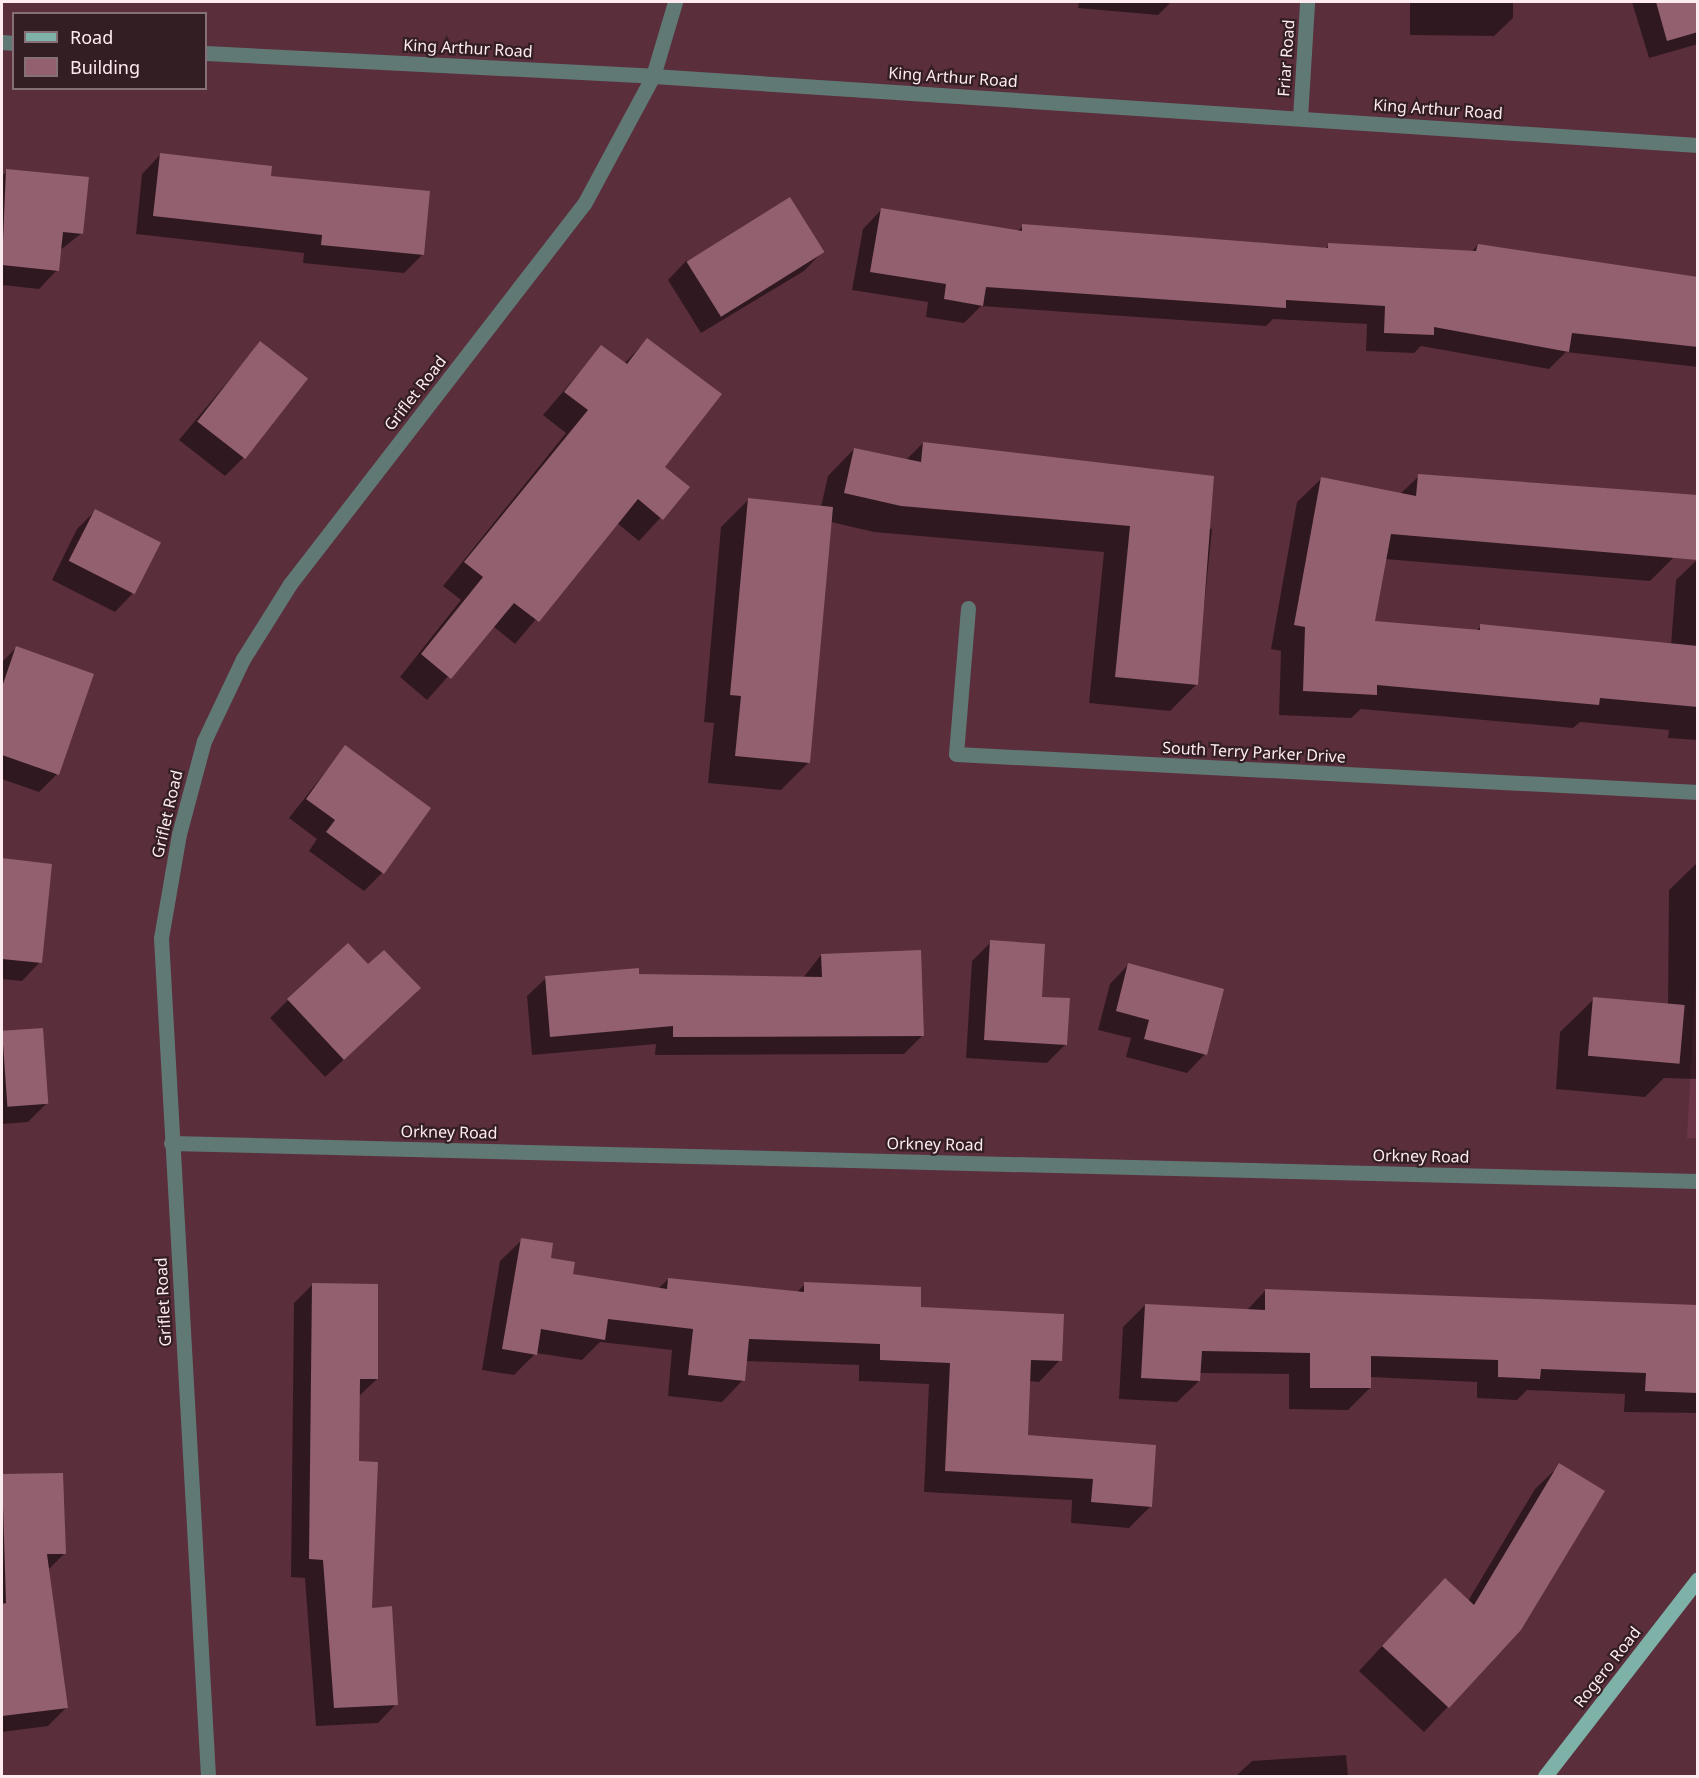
<!DOCTYPE html>
<style>
body{margin:0}
#map{position:relative;width:1699px;height:1778px;overflow:hidden;background:#5b2e3c;font-family:"Noto Sans",sans-serif}
div>[style]{position:absolute}
[style*='--x']{left:calc(var(--x)*1px);top:calc(var(--y)*1px);width:calc(var(--w)*1px);rotate:calc(var(--a)*1deg)}
.built>*{inset:0;background:#6b3647}
.shadow>*{inset:0;background:#0007}
.building>*{inset:0;background:#92606e;transform-origin:0 0}
.minor>*{height:15px;margin:-7.5px;padding:0 7.5px;transform-origin:7.5px;border-radius:7.5px;background:#607974}
.major>*{height:15px;margin:-7.5px;padding:0 7.5px;transform-origin:7.5px;border-radius:7.5px;background:#7eb2a8}
span{translate:-50% -50%;white-space:nowrap;text-align:center;line-height:1.15;-webkit-text-stroke:4.5px #331e24;paint-order:stroke}
.street-label{font-size:16px;color:#fdebf0}
.frame{position:absolute;inset:0;border:3px solid #fdebf0;pointer-events:none}
.legend{position:absolute;left:12px;top:12px;width:195px;height:78px;box-sizing:border-box;background:#331e24;border:2px solid #847076;margin:0;padding:8px 10px;list-style:none;font-size:18px;color:#fdebf0}
.legend li{display:flex;align-items:center;gap:12px;height:30px}
.legend b{width:30px;border:2px solid #847076}
</style>
<div id="map">
<div class="built">
<i style="clip-path:polygon(1697px 957px,1697px 1138px,1687px 1138px)"></i>
</div>
<div class="shadow">
<i style="clip-path:polygon(1079px 2px,1171px 2px,1158px 15px,1078px 8px)"></i>
<i style="clip-path:polygon(1410px 2px,1513px 2px,1513px 18px,1494px 36px,1410px 35px)"></i>
<i style="clip-path:polygon(1632px 2px,1698px 2px,1698px 44px,1649px 58px)"></i>
<i style="clip-path:polygon(160px 155px,270px 177px,423px 254px,404px 273px,303px 263px,304px 253px,136px 234px,142px 174px)"></i>
<i style="clip-path:polygon(7px 171px,82px 233px,59px 251px,57px 270px,39px 289px,2px 285px,2px 176px)"></i>
<i style="clip-path:polygon(881px 210px,1017px 232px,1023px 226px,1325px 249px,1329px 245px,1471px 252px,1478px 245px,1698px 278px,1698px 367px,1566px 352px,1549px 369px,1421px 346px,1414px 353px,1366px 351px,1367px 324px,1273px 319px,1266px 326px,981px 306px,964px 323px,926px 317px,928px 302px,852px 290px,863px 229px)"></i>
<i style="clip-path:polygon(822px 252px,804px 271px,701px 333px,668px 280px,686px 261px)"></i>
<i style="clip-path:polygon(647px 340px,663px 467px,688px 488px,639px 541px,617px 523px,515px 644px,493px 626px,427px 700px,400px 677px,461px 600px,443px 586px,566px 433px,543px 415px,601px 347px,624px 364px)"></i>
<i style="clip-path:polygon(260px 343px,243px 458px,225px 476px,179px 440px)"></i>
<i style="clip-path:polygon(923px 443px,1212px 529px,1196px 685px,1170px 711px,1089px 703px,1104px 552px,874px 532px,831px 522px,808px 763px,781px 790px,708px 783px,714px 723px,704px 722px,721px 527px,748px 500px,821px 507px,828px 476px,854px 449px,906px 460px)"></i>
<i style="clip-path:polygon(1419px 476px,1674px 557px,1650px 581px,1385px 559px,1373px 623px,1476px 631px,1481px 626px,1671px 645px,1676px 580px,1698px 559px,1698px 740px,1668px 738px,1669px 730px,1580px 722px,1573px 728px,1361px 709px,1351px 718px,1279px 715px,1281px 651px,1271px 649px,1297px 502px,1321px 479px,1400px 494px)"></i>
<i style="clip-path:polygon(96px 510px,159px 543px,133px 593px,115px 612px,52px 580px,77px 529px)"></i>
<i style="clip-path:polygon(17px 647px,57px 774px,39px 792px,2px 779px,2px 662px)"></i>
<i style="clip-path:polygon(345px 747px,382px 873px,364px 891px,309px 851px,317px 839px,289px 818px)"></i>
<i style="clip-path:polygon(2px 860px,50px 865px,40px 962px,22px 981px,2px 979px)"></i>
<i style="clip-path:polygon(1698px 862px,1698px 1079px,1664px 1078px,1645px 1097px,1556px 1089px,1560px 1032px,1594px 999px,1668px 1005px,1669px 890px)"></i>
<i style="clip-path:polygon(991px 942px,1041px 998px,1066px 1044px,1047px 1063px,966px 1058px,972px 961px)"></i>
<i style="clip-path:polygon(821px 955px,922px 1036px,904px 1054px,655px 1055px,656px 1044px,532px 1055px,527px 996px,546px 978px,803px 978px)"></i>
<i style="clip-path:polygon(1128px 965px,1205px 1054px,1187px 1073px,1126px 1057px,1131px 1038px,1098px 1030px,1110px 984px)"></i>
<i style="clip-path:polygon(288px 1000px,401px 1007px,325px 1077px,270px 1018px)"></i>
<i style="clip-path:polygon(41px 1029px,47px 1103px,28px 1122px,2px 1124px,2px 1032px)"></i>
<i style="clip-path:polygon(522px 1240px,571px 1275px,658px 1289px,668px 1279px,796px 1293px,805px 1284px,919px 1308px,1060px 1360px,1039px 1382px,1029px 1381px,1026px 1436px,1151px 1506px,1129px 1528px,1071px 1523px,1072px 1500px,924px 1492px,929px 1384px,859px 1381px,859px 1365px,746px 1361px,743px 1380px,722px 1402px,668px 1396px,672px 1350px,600px 1342px,582px 1360px,536px 1353px,514px 1375px,482px 1370px,500px 1261px)"></i>
<i style="clip-path:polygon(312px 1285px,377px 1379px,358px 1397px,358px 1463px,370px 1609px,396px 1704px,378px 1723px,316px 1726px,305px 1578px,291px 1577px,294px 1303px)"></i>
<i style="clip-path:polygon(1265px 1291px,1698px 1306px,1698px 1413px,1624px 1412px,1625px 1394px,1527px 1390px,1517px 1400px,1477px 1398px,1477px 1382px,1370px 1377px,1370px 1388px,1348px 1410px,1289px 1409px,1289px 1374px,1199px 1373px,1199px 1381px,1177px 1402px,1119px 1399px,1123px 1327px,1145px 1305px,1246px 1311px)"></i>
<i style="clip-path:polygon(1560px 1465px,1520px 1630px,1424px 1732px,1359px 1671px,1421px 1604px,1468px 1601px,1535px 1489px)"></i>
<i style="clip-path:polygon(2px 1476px,65px 1553px,48px 1570px,67px 1707px,48px 1726px,2px 1732px)"></i>
<i style="clip-path:polygon(1346px 1755px,1348px 1776px,1236px 1776px,1252px 1761px)"></i>
</div>
<div class="building">
<i style="clip-path:polygon(1656px 2px,1698px 2px,1698px 32px,1667px 41px)"></i>
<i style="clip-path:polygon(160px 153px,272px 166px,271px 176px,430px 191px,424px 255px,321px 245px,322px 235px,153px 216px)"></i>
<i style="clip-path:polygon(6px 169px,89px 177px,83px 234px,63px 232px,59px 271px,2px 265px)"></i>
<i style="left:790px;top:197px;width:65px;height:122px;rotate:58deg"></i>
<i style="clip-path:polygon(881px 208px,1022px 231px,1022px 224px,1328px 248px,1328px 243px,1476px 251px,1478px 244px,1698px 277px,1698px 347px,1572px 333px,1569px 352px,1434px 327px,1434px 335px,1384px 333px,1385px 306px,1286px 300px,1286px 308px,986px 287px,983px 306px,944px 299px,946px 284px,870px 272px)"></i>
<i style="clip-path:polygon(647px 338px,722px 394px,665px 467px,690px 487px,663px 520px,638px 499px,539px 622px,514px 603px,451px 679px,421px 654px,483px 577px,464px 562px,588px 410px,564px 392px,601px 345px,627px 364px)"></i>
<i style="left:260px;top:341px;width:61px;height:102px;rotate:38deg"></i>
<i style="clip-path:polygon(923px 442px,1214px 476px,1198px 685px,1115px 677px,1130px 526px,901px 506px,844px 493px,854px 448px,921px 462px)"></i>
<i style="clip-path:polygon(1418px 474px,1698px 495px,1698px 560px,1391px 534px,1375px 621px,1480px 630px,1480px 624px,1698px 646px,1698px 707px,1600px 698px,1599px 705px,1377px 685px,1377px 695px,1303px 691px,1305px 627px,1294px 625px,1321px 477px,1416px 496px)"></i>
<i style="clip-path:polygon(748px 498px,833px 507px,810px 763px,735px 756px,741px 696px,730px 695px)"></i>
<i style="left:95px;top:509px;width:74px;height:58px;rotate:27deg"></i>
<i style="clip-path:polygon(16px 646px,94px 674px,59px 775px,2px 755px,2px 687px)"></i>
<i style="clip-path:polygon(345px 745px,431px 808px,384px 874px,326px 832px,335px 820px,306px 799px)"></i>
<i style="clip-path:polygon(2px 858px,52px 864px,42px 963px,2px 959px)"></i>
<i style="clip-path:polygon(990px 940px,1045px 944px,1042px 997px,1070px 998px,1067px 1045px,984px 1040px)"></i>
<i style="clip-path:polygon(348px 943px,368px 964px,384px 950px,421px 988px,344px 1060px,287px 999px)"></i>
<i style="clip-path:polygon(921px 950px,924px 1036px,673px 1037px,673px 1026px,550px 1037px,545px 976px,639px 968px,639px 974px,822px 977px,821px 954px)"></i>
<i style="clip-path:polygon(1128px 963px,1224px 989px,1207px 1055px,1144px 1039px,1149px 1020px,1116px 1011px)"></i>
<i style="left:1593px;top:997px;width:92px;height:59px;rotate:5deg"></i>
<i style="left:43px;top:1028px;width:76px;height:41px;rotate:86deg"></i>
<i style="clip-path:polygon(521px 1238px,553px 1243px,551px 1258px,575px 1262px,573px 1274px,667px 1289px,668px 1278px,804px 1292px,804px 1282px,921px 1287px,921px 1307px,1064px 1314px,1062px 1361px,1031px 1360px,1028px 1435px,1156px 1445px,1152px 1507px,1091px 1502px,1093px 1479px,945px 1471px,950px 1363px,880px 1360px,880px 1344px,749px 1339px,745px 1381px,688px 1375px,693px 1329px,608px 1319px,605px 1340px,541px 1329px,537px 1355px,502px 1349px)"></i>
<i style="clip-path:polygon(312px 1283px,378px 1284px,378px 1379px,360px 1379px,359px 1461px,378px 1462px,372px 1608px,392px 1606px,398px 1705px,334px 1708px,323px 1560px,309px 1559px)"></i>
<i style="clip-path:polygon(1265px 1289px,1698px 1305px,1698px 1393px,1645px 1391px,1646px 1373px,1541px 1369px,1540px 1379px,1498px 1377px,1498px 1360px,1371px 1356px,1371px 1388px,1310px 1388px,1310px 1353px,1202px 1351px,1200px 1381px,1141px 1378px,1145px 1304px,1265px 1310px)"></i>
<i style="clip-path:polygon(1559px 1463px,1605px 1491px,1521px 1630px,1449px 1708px,1382px 1646px,1445px 1578px,1474px 1605px)"></i>
<i style="clip-path:polygon(63px 1473px,66px 1554px,47px 1554px,68px 1708px,2px 1716px,2px 1604px,6px 1603px,2px 1474px)"></i>
</div>
<div class="minor">
<i style="--x:2;--y:42;--w:12;--a:5"></i>
<i style="--x:206;--y:53;--w:448;--a:2.9"></i>
<i style="--x:653;--y:76;--w:1047;--a:3.78"></i>
<i style="--x:1300;--y:118;--w:116;--a:-86.5"></i>
<i style="--x:968;--y:608;--w:146;--a:94.7"></i>
<i style="--x:956;--y:754;--w:743;--a:2.93"></i>
<i style="--x:171;--y:1143;--w:1527;--a:1.43"></i>
<i style="--x:208;--y:1776;--w:839;--a:-93.21"></i>
<i style="--x:161;--y:938;--w:106;--a:-80.2"></i>
<i style="--x:179;--y:834;--w:96;--a:-75"></i>
<i style="--x:204;--y:741;--w:91;--a:-64.6"></i>
<i style="--x:243;--y:659;--w:89;--a:-57.9"></i>
<i style="--x:290;--y:584;--w:480;--a:-52.3"></i>
<i style="--x:584;--y:204;--w:145;--a:-61.7"></i>
<i style="--x:653;--y:76;--w:77;--a:-73.4"></i>
</div>
<div class="major">
<i style="--x:1545;--y:1776;--w:249;--a:-52.2"></i>
</div>
<div class="street-label">
<span style="left:468px;top:48px;rotate:3deg">King Arthur Road</span>
<span style="left:1286px;top:58px;rotate:-86deg">Friar Road</span>
<span style="left:953px;top:77px;rotate:4deg">King Arthur Road</span>
<span style="left:1438px;top:109px;rotate:4deg">King Arthur Road</span>
<span style="left:415px;top:393px;rotate:-52deg">Griflet Road</span>
<span style="left:1254px;top:752px;rotate:3deg">South Terry Parker Drive</span>
<span style="left:167px;top:814px;rotate:-77deg">Griflet Road</span>
<span style="left:449px;top:1132px;rotate:1deg">Orkney Road</span>
<span style="left:935px;top:1144px;rotate:1deg">Orkney Road</span>
<span style="left:1421px;top:1156px;rotate:1deg">Orkney Road</span>
<span style="left:163px;top:1302px;rotate:-93deg">Griflet Road</span>
<span style="left:1607px;top:1667px;rotate:-52deg">Rogero Road</span>
</div>
<div class="frame"></div>
<ul class="legend">
<li><b style="height:8px;background:#7eb2a8"></b>Road</li>
<li><b style="height:16px;background:#92606e"></b>Building</li>
</ul>
</div>
